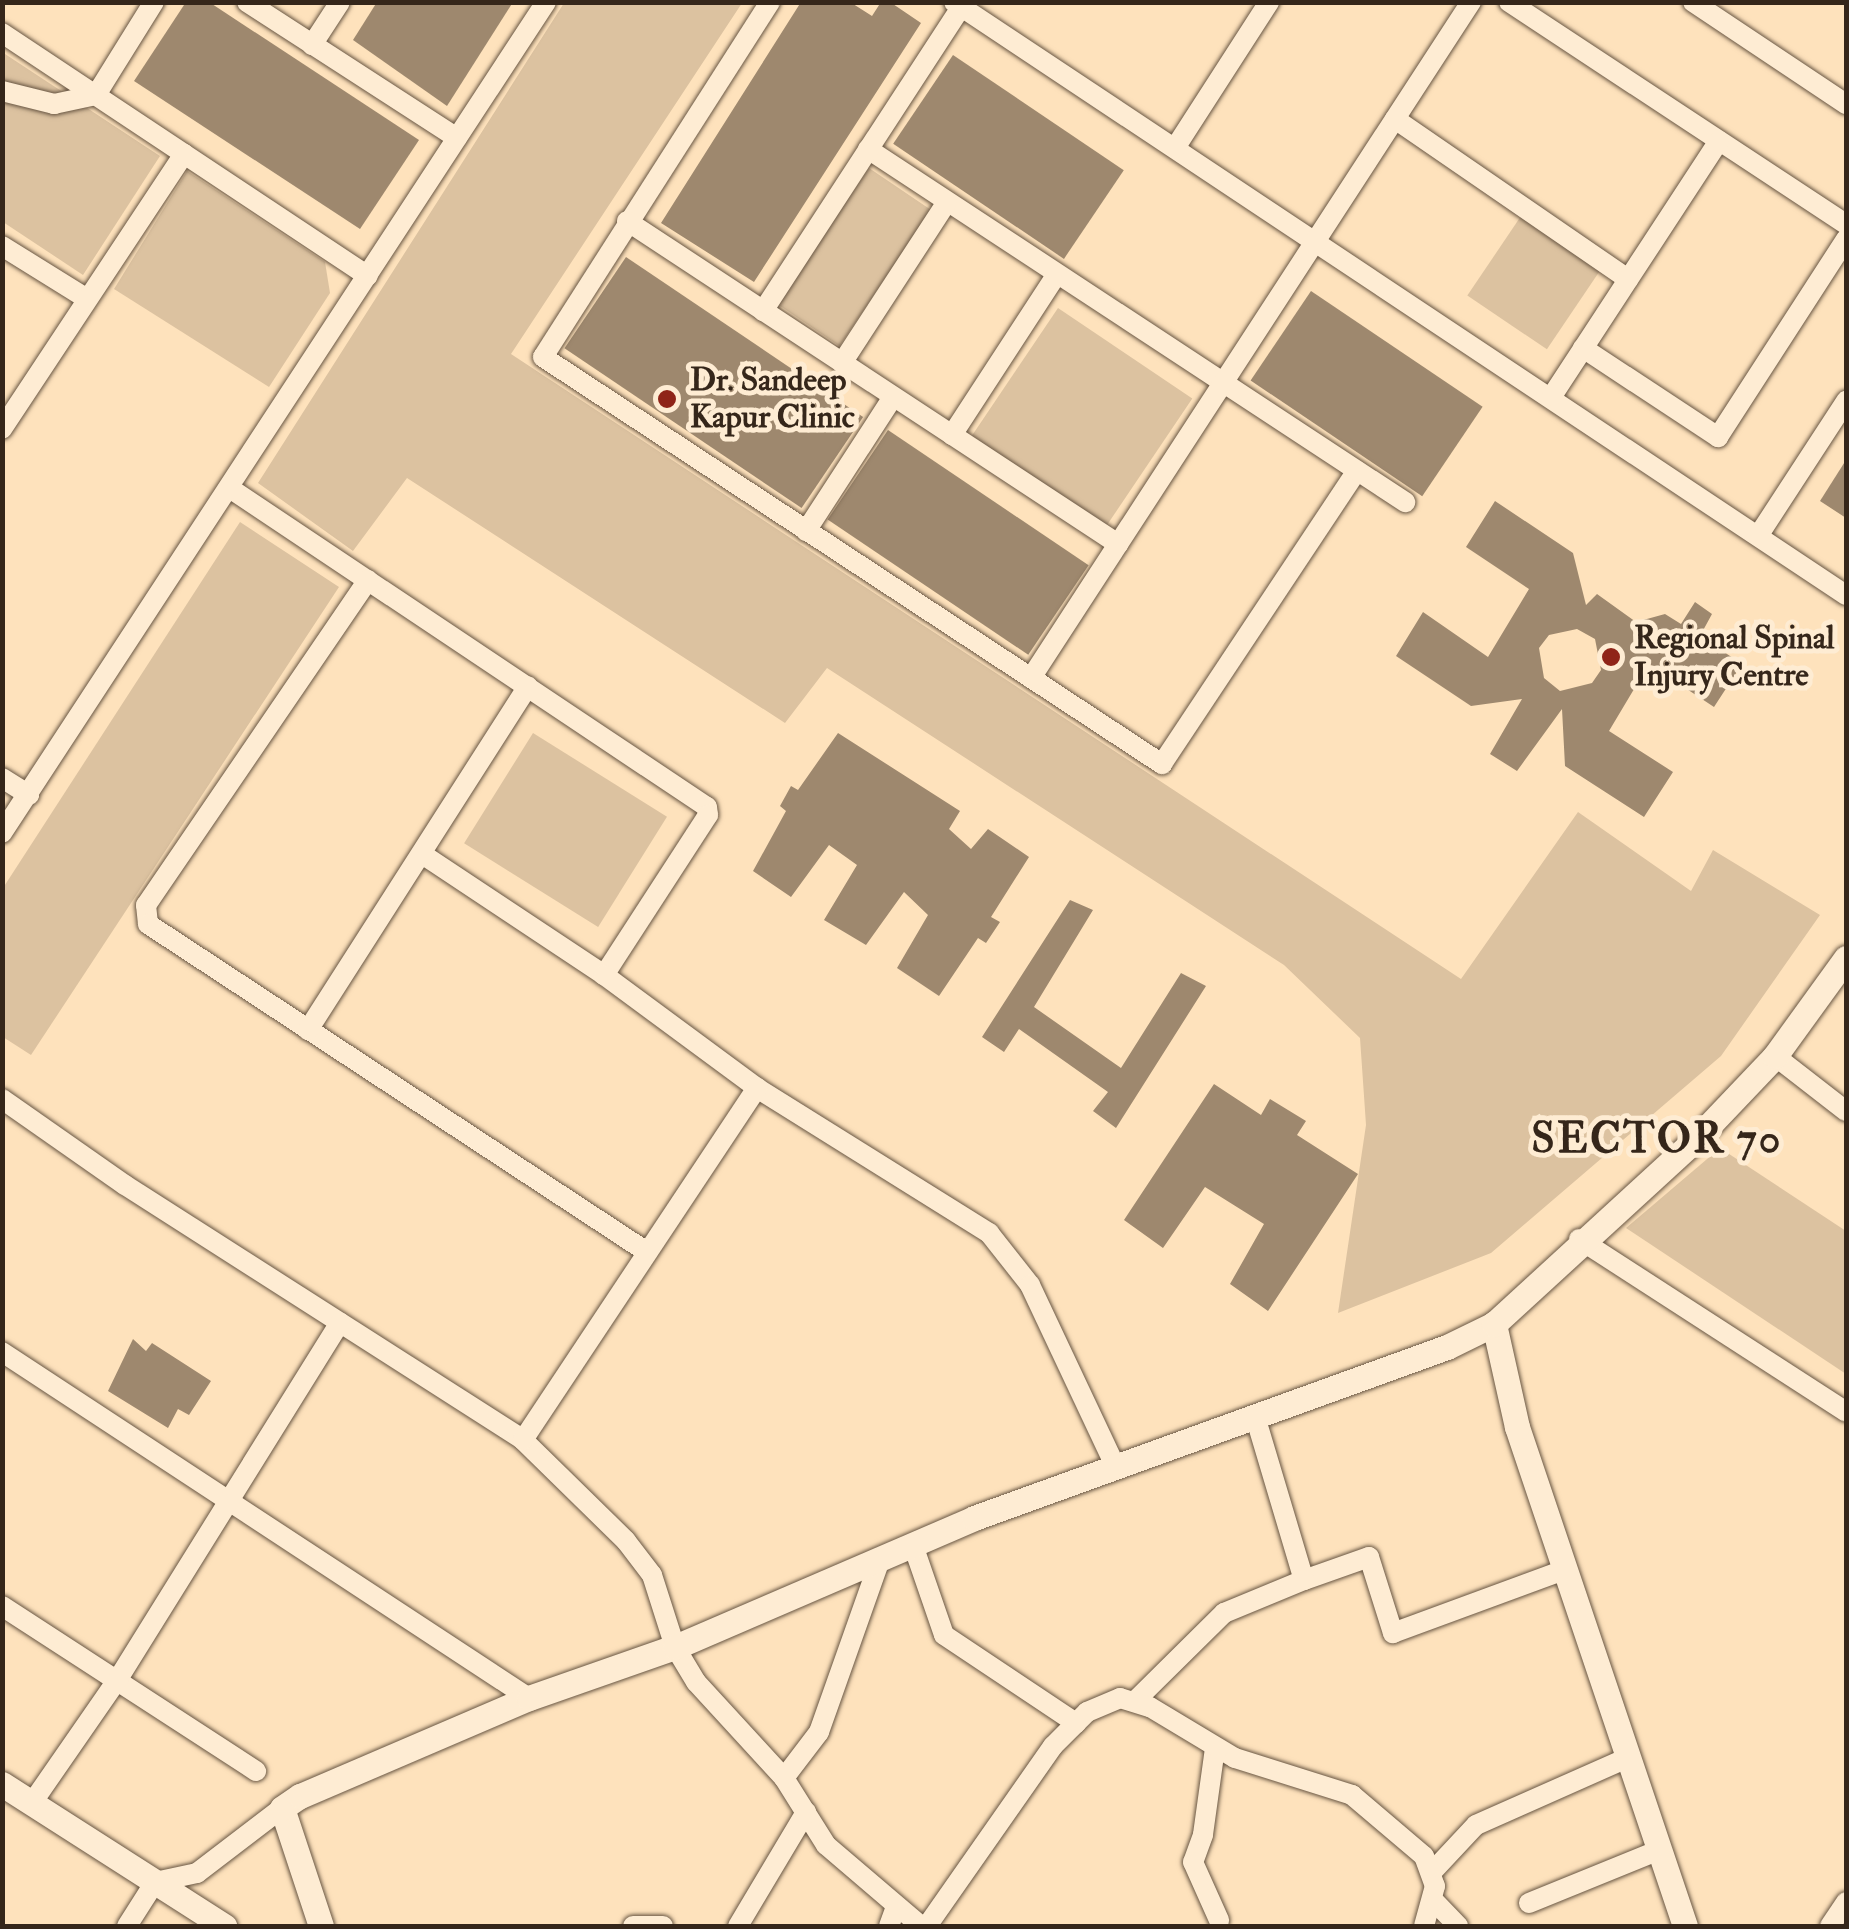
<!DOCTYPE html>
<style>
body{margin:0}
#map{position:relative;width:1849px;height:1929px;overflow:hidden;background:#fee2bc;font-family:"IM FELL Double Pica",serif}
div>[style]{position:absolute}
[style*='--x']{left:calc(var(--x)*1px);top:calc(var(--y)*1px);width:calc(var(--w)*1px);rotate:calc(var(--a)*1deg)}
.green>*{inset:0;background:#dcc2a0;transform-origin:0 0}
.building>*{inset:0;background:#9e886e;transform-origin:0 0}
.roads{filter:drop-shadow(0 0 2px #675542) drop-shadow(0 0 2px #675542)}
.minor>*{height:20px;margin:-10px;padding:0 10px;transform-origin:10px;border-radius:10px;background:#feecd3}
.tertiary>*{height:25px;margin:-12.5px;padding:0 12.5px;transform-origin:12.5px;border-radius:12.5px;background:#feecd3}
.dots>*{width:28px;height:28px;translate:-50% -50%;box-sizing:border-box;border:5px solid #feecd3;border-radius:50%}
span{translate:-50% -50%;white-space:nowrap;text-align:center;line-height:1.15;-webkit-text-stroke:10px #feecd3;paint-order:stroke}
.poi-label{font-size:32px;color:#35261a;font-weight:700}
.left{translate:0 -50%;text-align:left}
.district-label{font-size:42px;color:#35261a;font-weight:700;letter-spacing:2.5px}
.frame{position:absolute;inset:0;border:5px solid #35261a;pointer-events:none}
</style>
<div id="map">
<div class="green">
<i style="clip-path:polygon(564px 3px,742px 3px,511px 354px,1461px 979px,1578px 812px,1691px 891px,1713px 850px,1820px 915px,1721px 1056px,1491px 1253px,1338px 1313px,1366px 1125px,1360px 1038px,1284px 965px,827px 668px,785px 723px,407px 478px,353px 551px,258px 483px)"></i>
<i style="clip-path:polygon(2px 52px,160px 156px,83px 275px,3px 222px)"></i>
<i style="left:869px;top:168px;width:75px;height:164px;rotate:34deg"></i>
<i style="clip-path:polygon(187px 171px,325px 262px,330px 293px,269px 387px,114px 289px)"></i>
<i style="left:1521px;top:216px;width:96px;height:96px;rotate:34deg"></i>
<i style="left:1058px;top:308px;width:162px;height:154px;rotate:34deg"></i>
<i style="clip-path:polygon(240px 522px,339px 587px,31px 1055px,3px 1037px,3px 888px)"></i>
<i style="left:533px;top:733px;width:158px;height:130px;rotate:32deg"></i>
<i style="clip-path:polygon(1720px 1148px,1846px 1231px,1846px 1374px,1626px 1228px)"></i>
</div>
<div class="building">
<i style="clip-path:polygon(186px 2px,209px 2px,419px 140px,360px 229px,134px 81px)"></i>
<i style="clip-path:polygon(377px 2px,513px 2px,447px 106px,353px 40px)"></i>
<i style="clip-path:polygon(801px 2px,850px 2px,872px 16px,881px 2px,890px 2px,921px 23px,754px 282px,661px 223px)"></i>
<i style="left:953px;top:55px;width:206px;height:107px;rotate:34deg"></i>
<i style="left:626px;top:257px;width:286px;height:110px;rotate:34deg"></i>
<i style="left:1311px;top:291px;width:207px;height:108px;rotate:34deg"></i>
<i style="left:888px;top:430px;width:242px;height:108px;rotate:34deg"></i>
<i style="clip-path:polygon(1846px 460px,1846px 518px,1820px 501px)"></i>
<i style="clip-path:polygon(evenodd,1495px 501px,1573px 553px,1586px 605px,1597px 594px,1636px 622px,1665px 614px,1681px 624px,1695px 602px,1712px 614px,1700px 636px,1742px 664px,1714px 707px,1649px 664px,1609px 731px,1673px 772px,1644px 817px,1565px 766px,1562px 709px,1517px 771px,1490px 754px,1522px 699px,1471px 706px,1396px 656px,1423px 612px,1488px 657px,1529px 589px,1466px 547px,1495px 501px,1577px 629px,1595px 639px,1601px 670px,1592px 683px,1560px 691px,1544px 678px,1539px 648px,1549px 635px,1577px 629px)"></i>
<i style="clip-path:polygon(838px 733px,960px 811px,949px 829px,971px 849px,988px 829px,1029px 857px,991px 917px,1000px 922px,986px 943px,978px 938px,939px 996px,897px 968px,928px 915px,904px 892px,866px 945px,824px 920px,857px 865px,829px 845px,791px 897px,753px 871px,786px 811px,780px 806px,791px 786px,798px 790px)"></i>
<i style="clip-path:polygon(1070px 900px,1093px 910px,1034px 1007px,1121px 1068px,1181px 973px,1206px 986px,1116px 1128px,1093px 1111px,1108px 1092px,1019px 1029px,1004px 1052px,982px 1037px)"></i>
<i style="clip-path:polygon(1214px 1084px,1261px 1115px,1270px 1099px,1306px 1121px,1297px 1135px,1358px 1174px,1268px 1311px,1230px 1284px,1264px 1224px,1205px 1187px,1163px 1248px,1124px 1220px)"></i>
<i style="clip-path:polygon(133px 1339px,146px 1351px,152px 1343px,211px 1381px,189px 1415px,178px 1409px,168px 1428px,108px 1391px)"></i>
</div>
<div class="roads">
<div class="minor">
<i style="--x:247;--y:2;--w:250;--a:32.9"></i>
<i style="--x:770;--y:2;--w:421;--a:122.6"></i>
<i style="--x:543;--y:357;--w:741;--a:33.33"></i>
<i style="--x:1162;--y:764;--w:352;--a:-56.4"></i>
<i style="--x:954;--y:2;--w:1071;--a:33.62"></i>
<i style="--x:1509;--y:2;--w:404;--a:33.4"></i>
<i style="--x:1693;--y:2;--w:184;--a:33.7"></i>
<i style="--x:2;--y:33;--w:439;--a:33.6"></i>
<i style="--x:312;--y:45;--w:51;--a:-56.9"></i>
<i style="--x:2;--y:91;--w:54;--a:14"></i>
<i style="--x:54;--y:104;--w:43;--a:-12.1"></i>
<i style="--x:96;--y:95;--w:110;--a:-58.1"></i>
<i style="--x:1395;--y:119;--w:283;--a:34.5"></i>
<i style="--x:1175;--y:148;--w:174;--a:-57.2"></i>
<i style="--x:868;--y:149;--w:643;--a:33.32"></i>
<i style="--x:627;--y:221;--w:588;--a:33.34"></i>
<i style="--x:2;--y:246;--w:100;--a:31.9"></i>
<i style="--x:763;--y:311;--w:363;--a:-56.9"></i>
<i style="--x:1583;--y:348;--w:162;--a:33.4"></i>
<i style="--x:1718;--y:437;--w:236;--a:-57.1"></i>
<i style="--x:842;--y:363;--w:192;--a:-56.9"></i>
<i style="--x:1552;--y:396;--w:305;--a:-56.8"></i>
<i style="--x:2;--y:429;--w:330;--a:-56.5"></i>
<i style="--x:952;--y:435;--w:192;--a:-56.9"></i>
<i style="--x:231;--y:489;--w:572;--a:33.75"></i>
<i style="--x:707;--y:807;--w:8;--a:83"></i>
<i style="--x:708;--y:815;--w:191;--a:123"></i>
<i style="--x:806;--y:531;--w:160;--a:-57"></i>
<i style="--x:1760;--y:533;--w:158;--a:-56.9"></i>
<i style="--x:368;--y:580;--w:394;--a:124.3"></i>
<i style="--x:146;--y:905;--w:19;--a:84"></i>
<i style="--x:148;--y:924;--w:597;--a:33.32"></i>
<i style="--x:1031;--y:678;--w:807;--a:-56.94"></i>
<i style="--x:2;--y:778;--w:32;--a:32"></i>
<i style="--x:2;--y:833;--w:993;--a:-56.79"></i>
<i style="--x:422;--y:854;--w:219;--a:33.6"></i>
<i style="--x:604;--y:975;--w:190;--a:36.4"></i>
<i style="--x:757;--y:1088;--w:274;--a:32"></i>
<i style="--x:989;--y:1233;--w:66;--a:51.7"></i>
<i style="--x:1030;--y:1285;--w:200;--a:64.8"></i>
<i style="--x:308;--y:1030;--w:408;--a:-57.4"></i>
<i style="--x:1775;--y:1056;--w:90;--a:37.8"></i>
<i style="--x:2;--y:1099;--w:150;--a:35"></i>
<i style="--x:125;--y:1185;--w:473;--a:32.6"></i>
<i style="--x:523;--y:1440;--w:144;--a:44.4"></i>
<i style="--x:626;--y:1541;--w:43;--a:52.6"></i>
<i style="--x:652;--y:1575;--w:76;--a:72.3"></i>
<i style="--x:675;--y:1647;--w:41;--a:59"></i>
<i style="--x:696;--y:1682;--w:130;--a:47.5"></i>
<i style="--x:784;--y:1778;--w:79;--a:57.9"></i>
<i style="--x:826;--y:1845;--w:125;--a:40.5"></i>
<i style="--x:1579;--y:1239;--w:318;--a:32.9"></i>
<i style="--x:2;--y:1352;--w:630;--a:33.29"></i>
<i style="--x:1255;--y:1416;--w:171;--a:73.4"></i>
<i style="--x:1304;--y:1580;--w:69;--a:-19.5"></i>
<i style="--x:1369;--y:1557;--w:80;--a:72.5"></i>
<i style="--x:1393;--y:1633;--w:182;--a:-20.2"></i>
<i style="--x:523;--y:1440;--w:423;--a:-56.4"></i>
<i style="--x:913;--y:1545;--w:95;--a:71"></i>
<i style="--x:944;--y:1635;--w:159;--a:33.7"></i>
<i style="--x:2;--y:1606;--w:303;--a:33"></i>
<i style="--x:1136;--y:1700;--w:124;--a:-44.7"></i>
<i style="--x:1224;--y:1613;--w:87;--a:-22.4"></i>
<i style="--x:1215;--y:1748;--w:88;--a:97.9"></i>
<i style="--x:1203;--y:1835;--w:29;--a:110"></i>
<i style="--x:1193;--y:1862;--w:64;--a:65.9"></i>
<i style="--x:784;--y:1778;--w:58;--a:-52.7"></i>
<i style="--x:819;--y:1732;--w:179;--a:-70.5"></i>
<i style="--x:32;--y:1803;--w:151;--a:-55.3"></i>
<i style="--x:118;--y:1679;--w:420;--a:-58.1"></i>
<i style="--x:1432;--y:1872;--w:64;--a:-46.9"></i>
<i style="--x:1476;--y:1825;--w:165;--a:-23.9"></i>
<i style="--x:1434;--y:1901;--w:35;--a:46"></i>
<i style="--x:1529;--y:1903;--w:138;--a:-22.1"></i>
<i style="--x:127;--y:1926;--w:52;--a:-57.5"></i>
<i style="--x:155;--y:1882;--w:43;--a:-12.1"></i>
<i style="--x:197;--y:1873;--w:107;--a:-37.4"></i>
<i style="--x:633;--y:1926;--w:30;--a:0"></i>
<i style="--x:738;--y:1926;--w:133;--a:-59.2"></i>
<i style="--x:889;--y:1926;--w:20;--a:-70"></i>
<i style="--x:927;--y:1926;--w:220;--a:-55"></i>
<i style="--x:1053;--y:1746;--w:48;--a:-45"></i>
<i style="--x:1087;--y:1712;--w:36;--a:-23"></i>
<i style="--x:1120;--y:1698;--w:31;--a:17"></i>
<i style="--x:1150;--y:1707;--w:99;--a:31"></i>
<i style="--x:1235;--y:1758;--w:123;--a:17.5"></i>
<i style="--x:1352;--y:1795;--w:94;--a:40.3"></i>
<i style="--x:1424;--y:1856;--w:32;--a:70"></i>
<i style="--x:1435;--y:1886;--w:41;--a:105.4"></i>
<i style="--x:1830;--y:1926;--w:29;--a:-56"></i>
</div>
<div class="tertiary">
<i style="--x:2;--y:1784;--w:264;--a:32.6"></i>
<i style="--x:321;--y:1926;--w:124;--a:-108.3"></i>
<i style="--x:282;--y:1808;--w:22;--a:-34"></i>
<i style="--x:300;--y:1796;--w:249;--a:-23.2"></i>
<i style="--x:529;--y:1698;--w:155;--a:-19.3"></i>
<i style="--x:675;--y:1647;--w:326;--a:-23.3"></i>
<i style="--x:974;--y:1518;--w:503;--a:-19.88"></i>
<i style="--x:1447;--y:1347;--w:52;--a:-26.1"></i>
<i style="--x:1685;--y:1926;--w:527;--a:-108.61"></i>
<i style="--x:1517;--y:1427;--w:106;--a:-102.6"></i>
<i style="--x:1494;--y:1324;--w:275;--a:-42.5"></i>
<i style="--x:1697;--y:1138;--w:113;--a:-46.4"></i>
<i style="--x:1775;--y:1056;--w:121;--a:-54.1"></i>
</div>
</div>
<div class="dots">
<i style="left:667px;top:399px;background:#8f2418"></i>
<i style="left:1611px;top:657px;background:#8f2418"></i>
</div>
<div class="poi-label">
<span class="left" style="left:690px;top:399px">Dr. Sandeep<br>Kapur Clinic</span>
<span class="left" style="left:1634px;top:657px">Regional Spinal<br>Injury Centre</span>
</div>
<div class="district-label">
<span style="left:1657px;top:1139px">SECTOR 70</span>
</div>
<div class="frame"></div>
</div>
